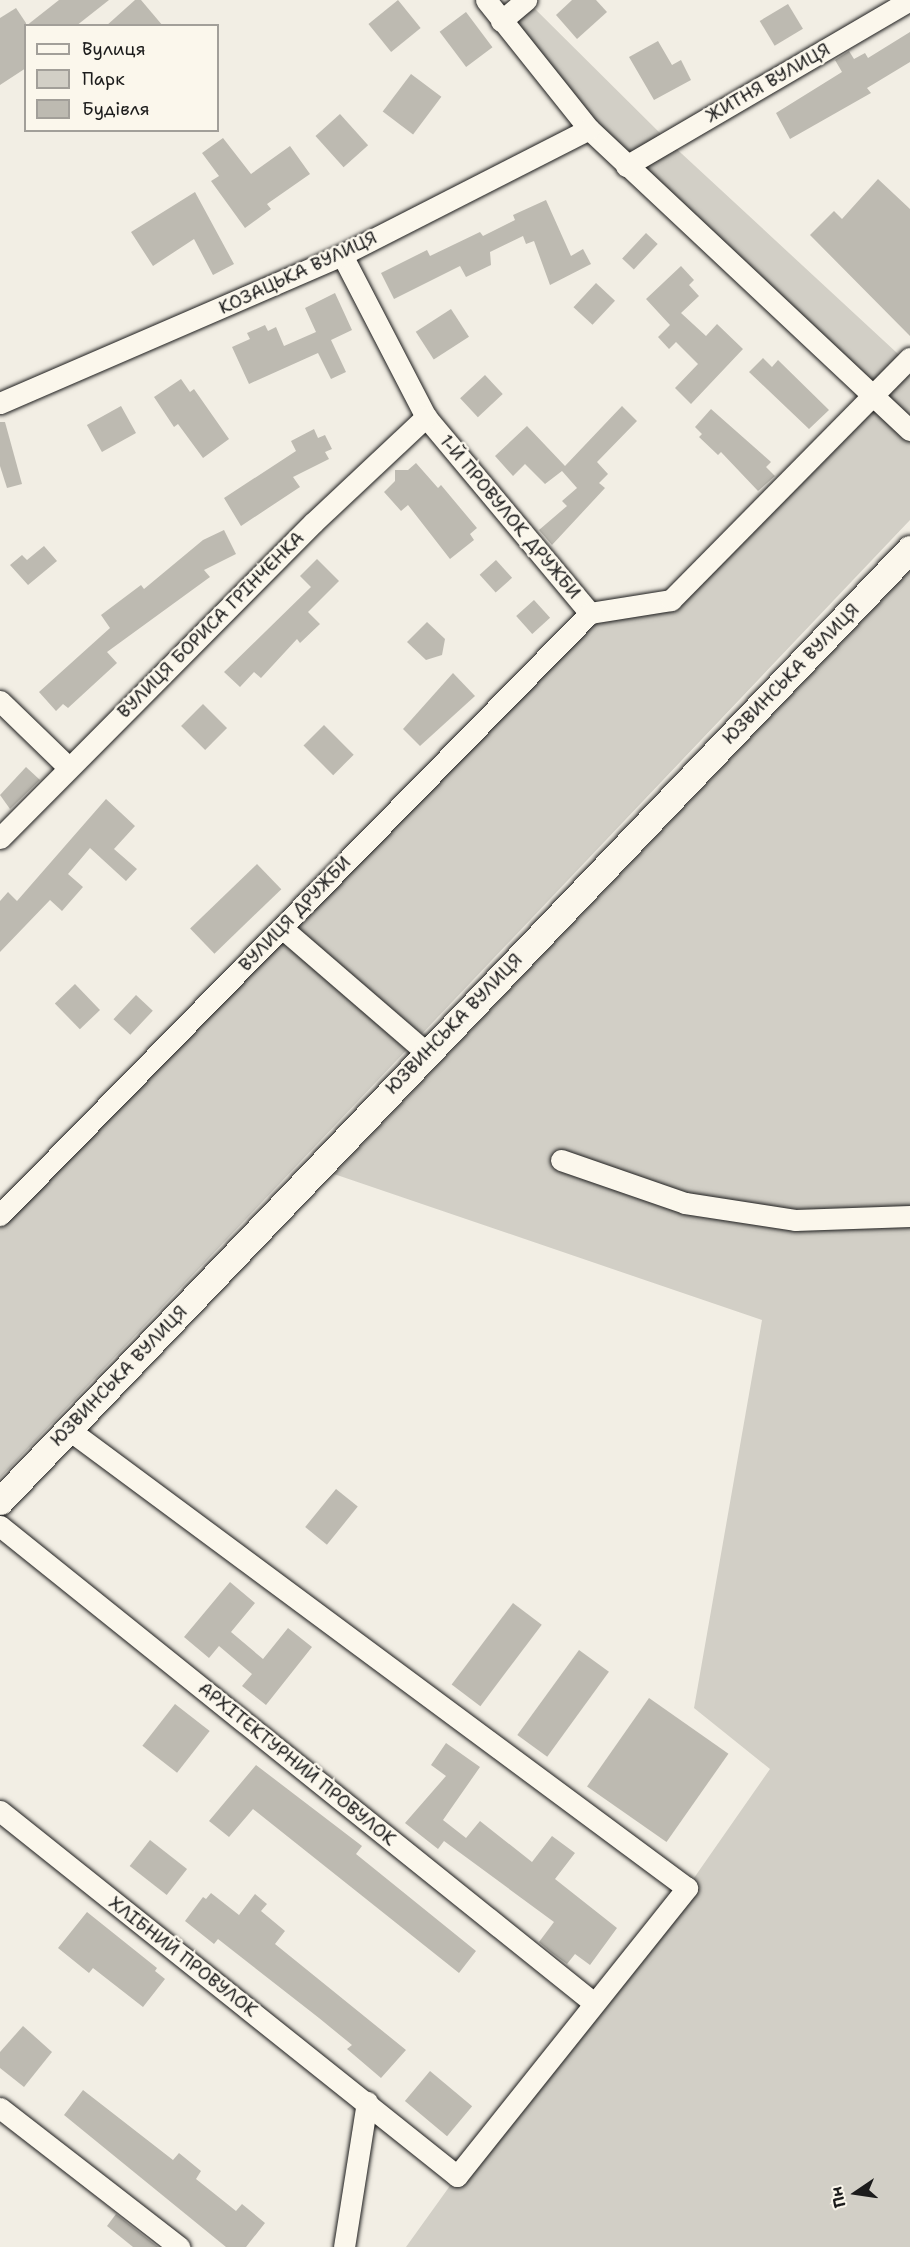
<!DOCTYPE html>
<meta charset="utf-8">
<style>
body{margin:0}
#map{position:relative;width:910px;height:2247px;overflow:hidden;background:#f2eee4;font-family:"Shantell Sans",sans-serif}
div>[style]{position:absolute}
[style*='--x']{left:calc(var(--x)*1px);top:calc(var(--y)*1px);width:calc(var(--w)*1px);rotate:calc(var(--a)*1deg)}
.green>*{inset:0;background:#d2cfc6}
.building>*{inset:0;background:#bdbab1;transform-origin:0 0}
.roads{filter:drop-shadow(0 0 2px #1c1c1c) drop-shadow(0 0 2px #1c1c1c)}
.minor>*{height:21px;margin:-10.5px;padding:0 10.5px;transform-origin:10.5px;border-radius:10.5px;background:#fbf7ec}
.major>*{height:27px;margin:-13.5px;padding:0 13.5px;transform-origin:13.5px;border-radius:13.5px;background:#fbf7ec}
span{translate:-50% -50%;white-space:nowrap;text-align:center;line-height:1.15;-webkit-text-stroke:5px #fbf7ec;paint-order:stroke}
.street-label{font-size:18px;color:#1c1c1c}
.legend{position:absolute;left:24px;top:24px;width:195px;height:108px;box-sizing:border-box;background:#fbf7ec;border:2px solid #a29f99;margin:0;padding:8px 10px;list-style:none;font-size:18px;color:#1c1c1c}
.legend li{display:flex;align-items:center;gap:12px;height:30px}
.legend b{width:30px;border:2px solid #a29f99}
.north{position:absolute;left:826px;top:2163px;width:60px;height:60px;-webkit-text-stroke:4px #fbf7ec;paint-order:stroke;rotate:257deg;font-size:16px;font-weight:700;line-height:24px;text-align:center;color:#1c1c1c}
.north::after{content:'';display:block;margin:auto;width:21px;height:27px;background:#1c1c1c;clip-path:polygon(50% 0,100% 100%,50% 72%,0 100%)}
</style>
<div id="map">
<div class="green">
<i style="clip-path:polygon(526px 0,668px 141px,910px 365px,910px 520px,0 1478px,0 1215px,590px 613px,671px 600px,872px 396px,626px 166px,501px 21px)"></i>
<i style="clip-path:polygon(910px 571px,910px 2247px,406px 2247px,457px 2176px,687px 1888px,770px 1769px,694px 1708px,762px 1320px,334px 1174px)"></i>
</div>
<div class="building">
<i style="clip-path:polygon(59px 0,109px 0,76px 26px,26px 26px)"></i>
<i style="clip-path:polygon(135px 0,141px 0,163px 26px,106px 26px)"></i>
<i style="left:398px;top:0;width:36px;height:38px;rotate:51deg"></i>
<i style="clip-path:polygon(572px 0,596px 0,607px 12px,577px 39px,556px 15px)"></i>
<i style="left:788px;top:4px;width:29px;height:33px;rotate:59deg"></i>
<i style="clip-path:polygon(16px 8px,26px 23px,26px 68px,0 85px,0 18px)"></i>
<i style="left:466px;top:12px;width:44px;height:33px;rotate:53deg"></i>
<i style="clip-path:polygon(910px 32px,910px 62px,867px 88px,871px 93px,790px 139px,776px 113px,842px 72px,835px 60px,849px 51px,854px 59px,865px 53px,868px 58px)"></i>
<i style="clip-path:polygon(658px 41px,672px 65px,681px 60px,691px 80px,654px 100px,629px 57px)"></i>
<i style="left:411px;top:74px;width:38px;height:47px;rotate:37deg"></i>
<i style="left:340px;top:114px;width:42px;height:33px;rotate:48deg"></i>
<i style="clip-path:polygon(223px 138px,251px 174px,290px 146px,310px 174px,267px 204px,271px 209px,245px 228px,211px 181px,219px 176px,202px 153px)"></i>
<i style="clip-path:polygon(878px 179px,910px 209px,910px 336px,810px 235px,834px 211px,842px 219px)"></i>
<i style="clip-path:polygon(195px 192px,234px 264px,213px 275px,194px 239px,153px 266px,131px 232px)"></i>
<i style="clip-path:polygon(546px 200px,571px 256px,583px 249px,591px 264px,550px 285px,534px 241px,526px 244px,523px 236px,490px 252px,491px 265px,466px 277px,460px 266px,394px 299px,381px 273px,427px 250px,430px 256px,480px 232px,483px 236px,515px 220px,513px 215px)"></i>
<i style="left:646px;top:233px;width:16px;height:35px;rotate:43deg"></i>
<i style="clip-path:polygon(681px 266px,694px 280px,689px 285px,699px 296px,681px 313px,706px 336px,717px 324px,743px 349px,691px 404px,675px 388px,698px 364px,676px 342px,669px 349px,658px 337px,670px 325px,646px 299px)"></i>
<i style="left:596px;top:283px;width:26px;height:33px;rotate:43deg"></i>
<i style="clip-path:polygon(335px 293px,352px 330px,331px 340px,346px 372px,331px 379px,318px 353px,249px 384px,232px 347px,250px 339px,247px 333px,265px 325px,268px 331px,276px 327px,284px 346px,316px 332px,305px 308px)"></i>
<i style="left:451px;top:309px;width:33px;height:42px;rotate:57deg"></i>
<i style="clip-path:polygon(763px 358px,772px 367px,778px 360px,829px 410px,809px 429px,749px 372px)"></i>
<i style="left:485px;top:375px;width:26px;height:34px;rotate:47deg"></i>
<i style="clip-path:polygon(181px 379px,190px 392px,194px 389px,229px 439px,203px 458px,178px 424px,174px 427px,154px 397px)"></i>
<i style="left:121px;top:406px;width:31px;height:39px;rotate:61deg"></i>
<i style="clip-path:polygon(622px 406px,637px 421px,597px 462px,608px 474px,599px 483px,605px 488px,552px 545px,539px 530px,567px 506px,562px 501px,577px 488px,562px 471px,545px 484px,525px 464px,513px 476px,495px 456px,527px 426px,565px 466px)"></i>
<i style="clip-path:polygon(711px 409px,771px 462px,766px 467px,775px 476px,758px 491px,721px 452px,718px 455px,699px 437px,702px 434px,695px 427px)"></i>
<i style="clip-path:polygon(0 422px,5px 422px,22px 484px,7px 488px,0 466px)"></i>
<i style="clip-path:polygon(314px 429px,318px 438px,325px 435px,332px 449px,325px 452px,329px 459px,293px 477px,300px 487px,241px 526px,224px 498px,296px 451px,291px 441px)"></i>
<i style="clip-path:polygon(416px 463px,438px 488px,441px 485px,477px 528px,470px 534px,474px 540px,450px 559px,408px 505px,401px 511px,384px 492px,395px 481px,395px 470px,408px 470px)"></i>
<i style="clip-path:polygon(224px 530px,236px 554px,204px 570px,210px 577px,107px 652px,117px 663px,68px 708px,63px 704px,56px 711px,39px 692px,110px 628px,101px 615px,141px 585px,144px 589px,203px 540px)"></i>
<i style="clip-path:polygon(44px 546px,57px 561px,28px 585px,10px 565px,22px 555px,27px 560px)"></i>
<i style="clip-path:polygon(317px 559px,339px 581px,308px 612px,320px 624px,300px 643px,297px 639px,261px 678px,254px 672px,240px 687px,224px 672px,311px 587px,300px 576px)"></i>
<i style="left:496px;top:560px;width:24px;height:22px;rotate:48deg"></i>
<i style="left:534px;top:600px;width:24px;height:24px;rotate:48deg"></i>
<i style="clip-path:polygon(427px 622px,445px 639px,442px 655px,426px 660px,407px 642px)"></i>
<i style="clip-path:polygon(453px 673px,475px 696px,420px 746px,403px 729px)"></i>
<i style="left:203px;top:704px;width:34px;height:31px;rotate:45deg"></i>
<i style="left:324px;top:725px;width:42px;height:29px;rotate:45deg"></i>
<i style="clip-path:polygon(26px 767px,40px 780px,10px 809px,0 795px)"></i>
<i style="clip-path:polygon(106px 799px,135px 826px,114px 849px,137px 869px,126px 881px,90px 848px,68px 874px,83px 887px,62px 911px,50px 900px,0 952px,0 901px,8px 892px,17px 901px)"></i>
<i style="left:257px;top:864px;width:35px;height:93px;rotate:46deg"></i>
<i style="left:75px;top:984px;width:36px;height:28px;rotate:46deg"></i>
<i style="left:136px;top:995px;width:23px;height:33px;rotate:43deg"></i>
<i style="left:336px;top:1489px;width:28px;height:49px;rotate:39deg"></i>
<i style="clip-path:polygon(230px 1582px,255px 1603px,231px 1632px,263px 1659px,288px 1628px,312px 1647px,266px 1705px,242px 1686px,252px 1674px,219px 1646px,209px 1658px,184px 1637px)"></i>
<i style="left:513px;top:1603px;width:36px;height:102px;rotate:37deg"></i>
<i style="left:579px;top:1650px;width:37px;height:105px;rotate:36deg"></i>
<i style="left:649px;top:1698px;width:97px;height:108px;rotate:35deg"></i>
<i style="left:175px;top:1704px;width:44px;height:53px;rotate:38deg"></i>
<i style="clip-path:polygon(446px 1743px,480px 1767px,443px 1820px,466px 1838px,480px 1821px,532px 1862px,552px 1836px,575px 1853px,555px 1879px,617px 1928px,590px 1965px,575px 1954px,567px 1964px,552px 1953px,539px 1942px,554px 1922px,444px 1841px,438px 1849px,405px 1823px,446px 1776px,431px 1765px)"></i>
<i style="clip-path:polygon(256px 1765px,362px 1846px,356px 1854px,476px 1951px,459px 1973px,253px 1809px,229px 1837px,209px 1821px)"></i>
<i style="left:150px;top:1840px;width:47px;height:33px;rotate:38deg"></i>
<i style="clip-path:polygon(211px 1893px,239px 1915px,255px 1894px,267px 1904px,261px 1911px,285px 1931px,275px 1944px,406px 2050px,381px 2078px,347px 2049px,352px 2045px,319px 2018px,218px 1939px,214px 1944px,185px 1921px,203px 1897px,206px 1899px)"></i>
<i style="clip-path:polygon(87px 1912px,157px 1968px,155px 1971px,165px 1979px,143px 2007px,93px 1968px,89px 1973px,58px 1948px)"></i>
<i style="clip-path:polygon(23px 2026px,52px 2052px,24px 2087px,0 2068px,0 2052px)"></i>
<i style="left:430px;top:2071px;width:55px;height:39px;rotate:40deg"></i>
<i style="clip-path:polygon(83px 2090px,173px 2160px,179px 2153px,201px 2171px,196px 2179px,236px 2211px,242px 2204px,265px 2223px,246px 2247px,226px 2247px,64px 2115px)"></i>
<i style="clip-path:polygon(116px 2214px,158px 2247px,133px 2247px,107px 2226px)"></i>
</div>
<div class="roads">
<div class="minor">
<i style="--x:486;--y:0;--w:165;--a:51.4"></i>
<i style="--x:589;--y:129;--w:440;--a:43.2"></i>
<i style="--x:501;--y:21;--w:33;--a:-40"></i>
<i style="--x:626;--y:166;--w:329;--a:-30.3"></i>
<i style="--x:342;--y:255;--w:182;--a:62.6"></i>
<i style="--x:426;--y:417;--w:256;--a:50.1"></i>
<i style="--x:590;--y:613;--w:82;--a:-9.1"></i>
<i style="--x:671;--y:600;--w:340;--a:-45.4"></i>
<i style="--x:0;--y:403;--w:373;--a:-23.4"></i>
<i style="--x:342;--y:255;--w:277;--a:-27"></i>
<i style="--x:0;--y:701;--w:95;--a:44.1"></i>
<i style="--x:0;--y:838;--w:445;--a:-45.2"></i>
<i style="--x:314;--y:522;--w:154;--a:-43.2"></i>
<i style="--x:282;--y:928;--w:191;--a:40.8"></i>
<i style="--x:561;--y:1160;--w:131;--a:19.1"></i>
<i style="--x:685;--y:1203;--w:111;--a:8.8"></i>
<i style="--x:795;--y:1220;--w:115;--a:-2"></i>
<i style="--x:0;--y:1215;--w:843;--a:-45.58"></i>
<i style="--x:0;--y:1526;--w:762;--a:38.77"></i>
<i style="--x:0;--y:1811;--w:585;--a:38.61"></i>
<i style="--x:457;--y:2176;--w:369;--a:-51.4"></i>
<i style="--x:687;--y:1888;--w:771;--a:-143.44"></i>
<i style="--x:0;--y:2108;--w:227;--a:37.8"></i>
<i style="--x:344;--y:2247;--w:147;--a:-81"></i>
</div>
<div class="major">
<i style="--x:0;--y:1501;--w:1317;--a:-46.29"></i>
</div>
</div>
<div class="street-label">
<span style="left:768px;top:83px;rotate:-30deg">ЖИТНЯ ВУЛИЦЯ</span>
<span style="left:298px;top:273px;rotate:-25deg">КОЗАЦЬКА ВУЛИЦЯ</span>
<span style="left:510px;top:517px;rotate:50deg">1-Й ПРОВУЛОК ДРУЖБИ</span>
<span style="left:211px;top:625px;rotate:-45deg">ВУЛИЦЯ БОРИСА ГРІНЧЕНКА</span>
<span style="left:791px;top:674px;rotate:-46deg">ЮЗВИНСЬКА ВУЛИЦЯ</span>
<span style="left:295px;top:914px;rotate:-46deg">ВУЛИЦЯ ДРУЖБИ</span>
<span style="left:454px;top:1024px;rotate:-46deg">ЮЗВИНСЬКА ВУЛИЦЯ</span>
<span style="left:119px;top:1376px;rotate:-46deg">ЮЗВИНСЬКА ВУЛИЦЯ</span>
<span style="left:297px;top:1764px;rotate:39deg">АРХІТЕКТУРНИЙ ПРОВУЛОК</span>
<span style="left:183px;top:1957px;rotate:38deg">ХЛІБНИЙ ПРОВУЛОК</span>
</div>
<ul class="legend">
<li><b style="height:8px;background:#fbf7ec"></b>Вулиця</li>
<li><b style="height:16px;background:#d2cfc6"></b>Парк</li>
<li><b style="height:16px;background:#bdbab1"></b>Будівля</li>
</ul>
<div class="north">Пн</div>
</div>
